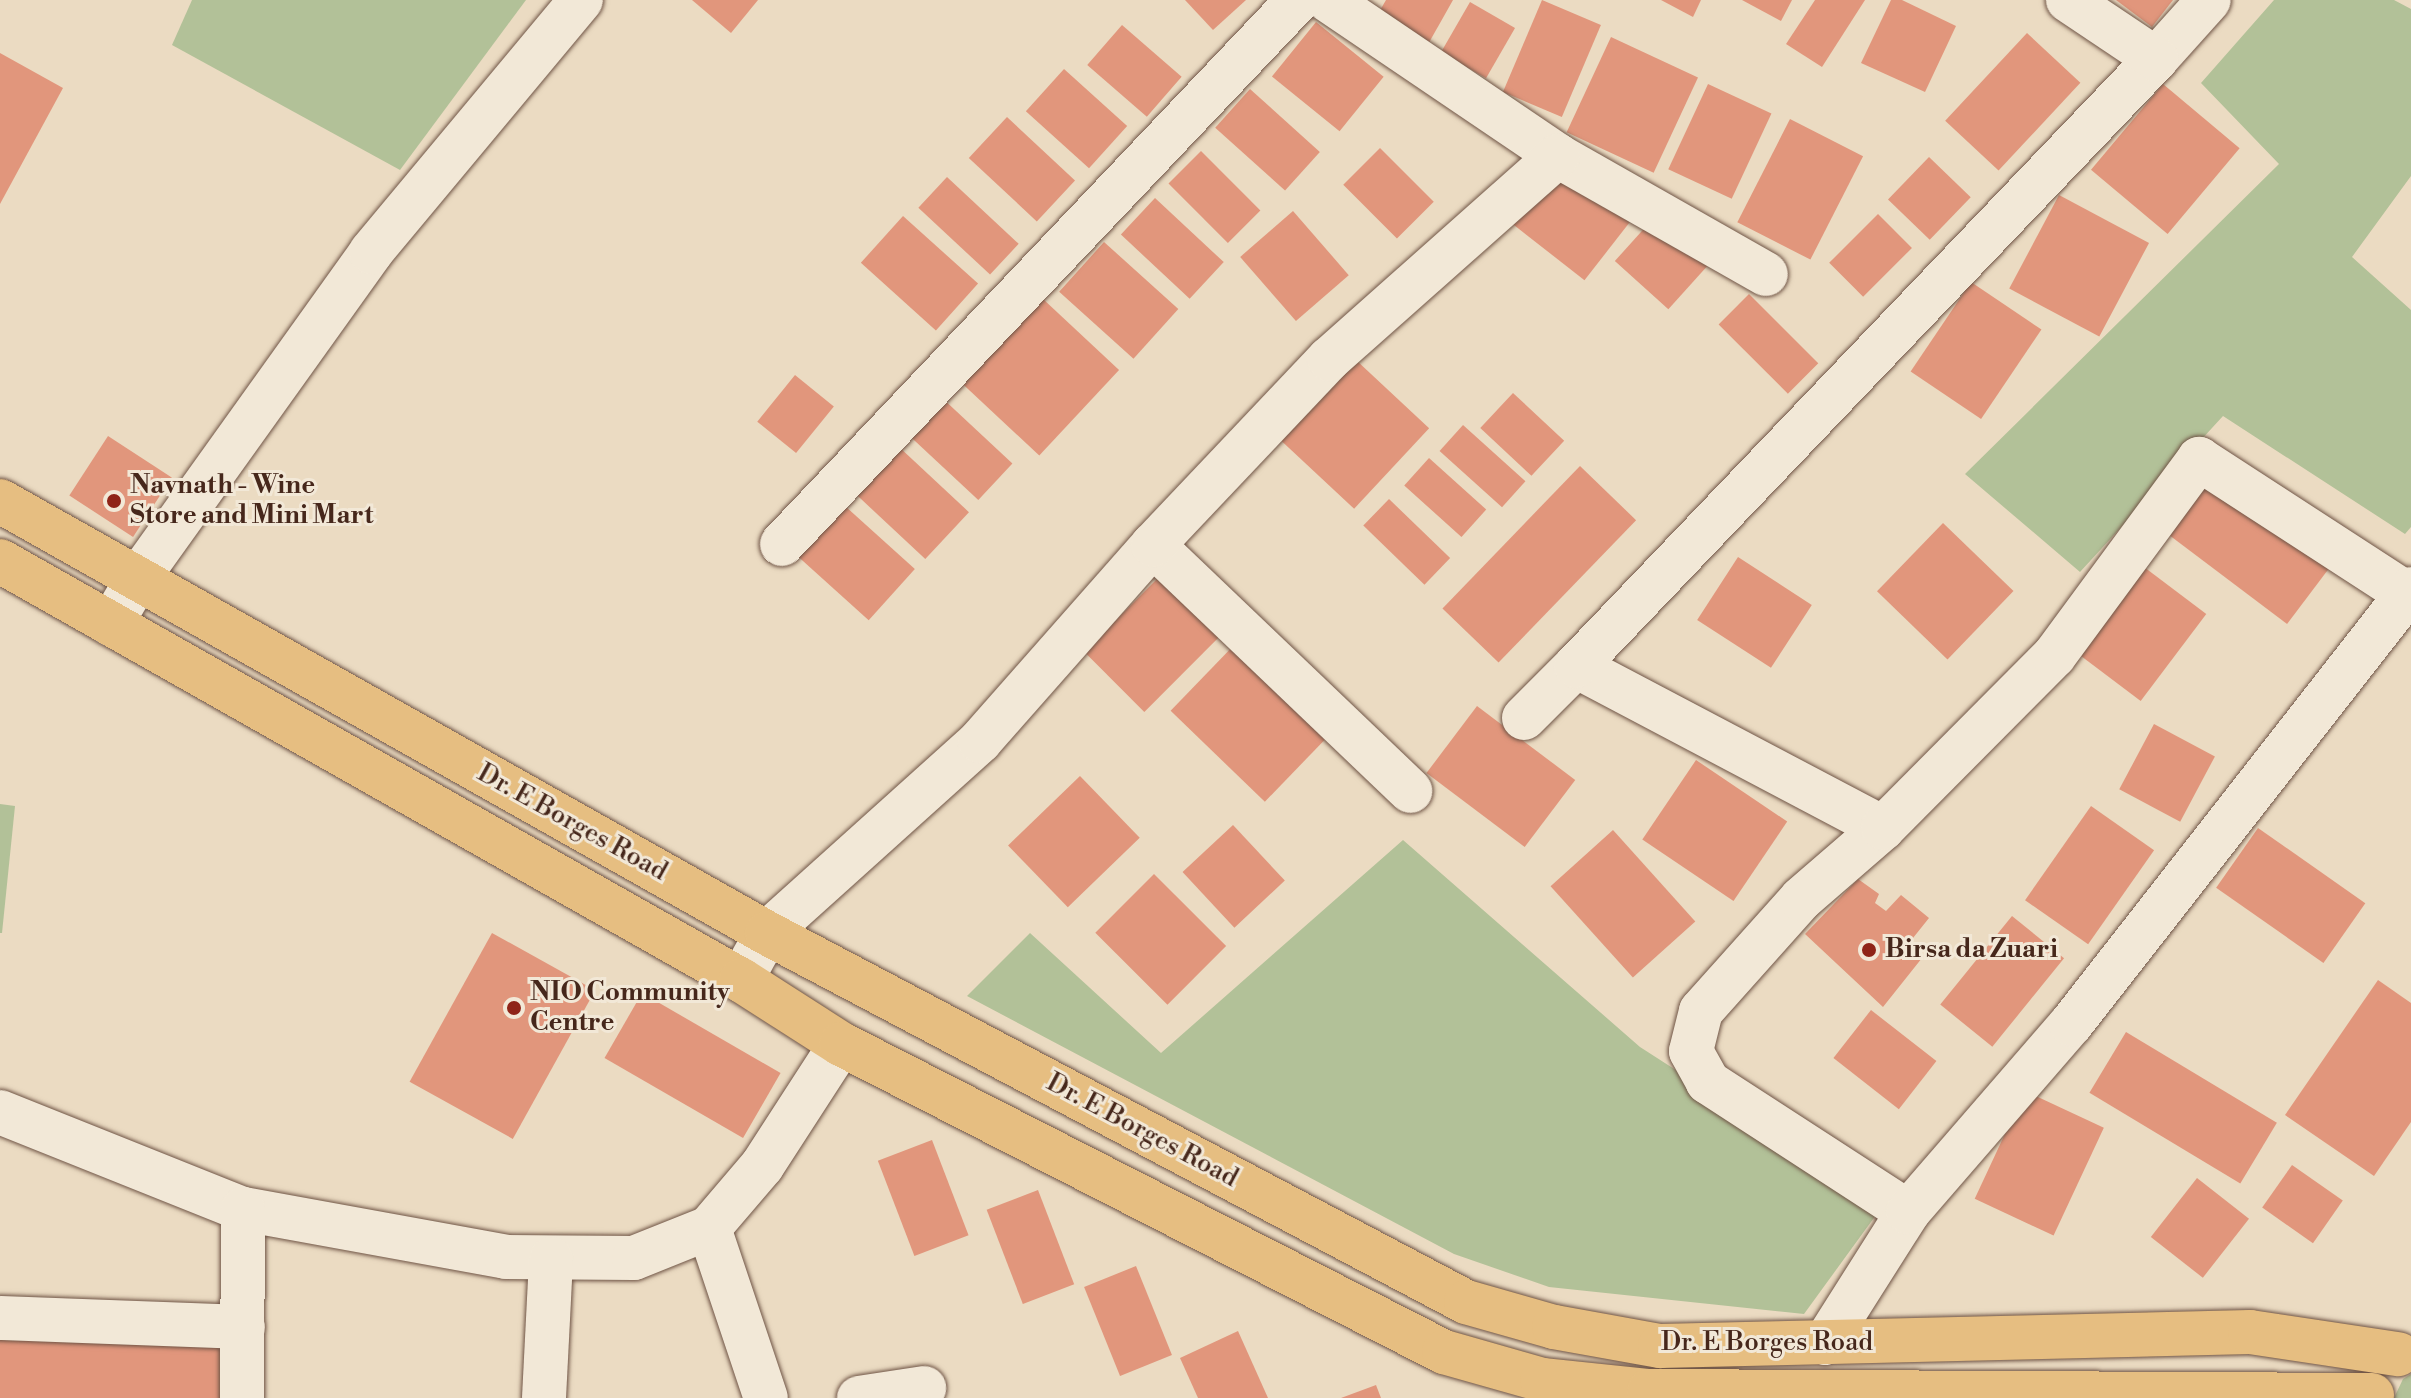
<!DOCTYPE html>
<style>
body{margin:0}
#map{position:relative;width:2411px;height:1398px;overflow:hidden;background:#ebdbc2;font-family:"Libre Bodoni",serif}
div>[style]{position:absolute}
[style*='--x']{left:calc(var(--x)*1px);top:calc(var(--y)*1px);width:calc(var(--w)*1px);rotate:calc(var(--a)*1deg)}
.green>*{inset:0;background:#b2c198}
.building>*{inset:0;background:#e1967c;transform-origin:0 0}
.roads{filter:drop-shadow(0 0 2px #6f5445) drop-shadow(0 0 2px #6f5445)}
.minor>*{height:44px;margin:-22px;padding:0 22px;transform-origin:22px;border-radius:22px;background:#f2e8d7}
.major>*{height:44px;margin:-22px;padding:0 22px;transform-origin:22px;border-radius:22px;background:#e6be81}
.dots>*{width:22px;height:22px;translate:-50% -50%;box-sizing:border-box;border:4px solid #f2e8d7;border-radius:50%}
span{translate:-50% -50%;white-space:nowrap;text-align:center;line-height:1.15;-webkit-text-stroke:6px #f2e8d7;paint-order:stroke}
.poi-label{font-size:26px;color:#46271b;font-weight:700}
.left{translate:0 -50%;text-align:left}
.street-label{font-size:26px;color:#46271b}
</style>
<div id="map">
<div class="green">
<i style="clip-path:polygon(192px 0,526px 0,400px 170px,172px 45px)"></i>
<i style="clip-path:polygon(2274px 0,2394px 0,2411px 9px,2411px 176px,2352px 257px,2411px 310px,2411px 527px,2405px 534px,2223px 416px,2080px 572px,1965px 474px,2279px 164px,2201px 83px)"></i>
<i style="clip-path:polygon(0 804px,15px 806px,2px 933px,0 933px)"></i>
<i style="clip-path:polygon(1403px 840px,1640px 1047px,1884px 1204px,1804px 1314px,1549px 1287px,1454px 1254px,967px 996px,1030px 933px,1161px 1053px)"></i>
<i style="clip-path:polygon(2411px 1374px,2411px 1398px,2394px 1398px,2403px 1379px)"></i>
</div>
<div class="building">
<i style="clip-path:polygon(692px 0,758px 0,731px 33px)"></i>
<i style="clip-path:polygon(1185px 0,1246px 0,1213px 30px)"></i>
<i style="clip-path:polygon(1386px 0,1453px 0,1422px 55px,1371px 26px)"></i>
<i style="left:1542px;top:0;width:64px;height:100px;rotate:23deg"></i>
<i style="clip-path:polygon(1661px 0,1701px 0,1693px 17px)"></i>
<i style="clip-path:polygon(1742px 0,1792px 0,1781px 21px)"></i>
<i style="clip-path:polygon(1815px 0,1865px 0,1822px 67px,1786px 44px)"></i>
<i style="clip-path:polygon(1891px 0,1902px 0,1956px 26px,1925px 92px,1861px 63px)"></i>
<i style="clip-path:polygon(2116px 0,2173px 0,2152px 27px)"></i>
<i style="left:1470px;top:2px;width:52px;height:58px;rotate:30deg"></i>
<i style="left:1316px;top:22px;width:87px;height:70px;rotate:39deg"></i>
<i style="left:1122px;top:25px;width:79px;height:53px;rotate:41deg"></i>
<i style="left:2027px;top:33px;width:73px;height:120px;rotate:43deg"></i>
<i style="left:1611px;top:37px;width:96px;height:105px;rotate:25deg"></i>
<i style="clip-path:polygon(0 53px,63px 88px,0 204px)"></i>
<i style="left:1064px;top:69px;width:85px;height:57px;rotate:42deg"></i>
<i style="left:1708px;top:84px;width:70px;height:94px;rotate:25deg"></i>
<i style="left:2163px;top:84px;width:100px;height:112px;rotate:40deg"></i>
<i style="left:1250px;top:89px;width:94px;height:52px;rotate:42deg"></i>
<i style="left:1007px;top:117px;width:93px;height:56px;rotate:43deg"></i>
<i style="left:1790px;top:119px;width:82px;height:116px;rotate:27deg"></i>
<i style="left:1380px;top:148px;width:76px;height:52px;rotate:45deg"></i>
<i style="left:1201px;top:151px;width:84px;height:46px;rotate:45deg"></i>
<i style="left:1929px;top:157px;width:58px;height:59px;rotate:44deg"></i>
<i style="left:1555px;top:162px;width:96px;height:75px;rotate:38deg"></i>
<i style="left:947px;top:177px;width:98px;height:42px;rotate:43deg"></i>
<i style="left:2059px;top:195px;width:102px;height:106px;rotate:28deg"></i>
<i style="left:1155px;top:198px;width:94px;height:50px;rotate:43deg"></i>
<i style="left:1293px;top:211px;width:85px;height:70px;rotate:49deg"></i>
<i style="left:1659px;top:212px;width:72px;height:66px;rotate:42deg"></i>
<i style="left:1878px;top:214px;width:48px;height:69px;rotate:45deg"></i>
<i style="left:903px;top:216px;width:101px;height:63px;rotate:42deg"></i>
<i style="left:1104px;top:242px;width:100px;height:67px;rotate:42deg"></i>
<i style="left:1971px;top:282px;width:85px;height:108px;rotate:34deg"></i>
<i style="left:1749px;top:294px;width:98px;height:43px;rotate:45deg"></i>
<i style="left:1043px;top:299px;width:104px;height:117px;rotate:43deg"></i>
<i style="left:1356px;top:360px;width:100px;height:110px;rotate:43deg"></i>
<i style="left:795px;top:375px;width:50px;height:60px;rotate:39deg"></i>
<i style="left:1513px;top:393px;width:70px;height:48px;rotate:43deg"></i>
<i style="left:940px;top:396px;width:99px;height:50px;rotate:43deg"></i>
<i style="left:1463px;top:425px;width:84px;height:35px;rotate:42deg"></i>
<i style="left:108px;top:436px;width:76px;height:71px;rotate:33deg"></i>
<i style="left:898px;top:446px;width:97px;height:64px;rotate:43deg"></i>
<i style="left:1429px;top:458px;width:77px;height:37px;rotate:42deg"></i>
<i style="left:1580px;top:466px;width:78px;height:198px;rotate:44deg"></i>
<i style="left:2212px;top:476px;width:149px;height:73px;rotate:37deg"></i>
<i style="left:1389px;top:499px;width:85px;height:37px;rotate:44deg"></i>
<i style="left:845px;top:506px;width:94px;height:69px;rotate:42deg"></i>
<i style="left:1943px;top:523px;width:98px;height:95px;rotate:44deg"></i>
<i style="left:1738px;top:557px;width:88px;height:75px;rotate:33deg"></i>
<i style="left:2140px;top:564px;width:83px;height:109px;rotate:37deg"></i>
<i style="left:1162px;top:574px;width:85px;height:110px;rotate:45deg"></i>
<i style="left:1238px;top:641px;width:131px;height:97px;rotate:44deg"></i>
<i style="left:1477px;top:706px;width:123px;height:84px;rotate:37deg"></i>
<i style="left:2154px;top:724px;width:69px;height:74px;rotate:28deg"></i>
<i style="left:1696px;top:760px;width:110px;height:96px;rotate:34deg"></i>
<i style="left:1080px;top:776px;width:86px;height:100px;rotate:46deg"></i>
<i style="left:2091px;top:806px;width:77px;height:115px;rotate:35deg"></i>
<i style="left:1233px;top:825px;width:76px;height:69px;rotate:47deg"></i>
<i style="left:2258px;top:828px;width:131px;height:73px;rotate:35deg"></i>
<i style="left:1613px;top:830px;width:123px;height:84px;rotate:48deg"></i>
<i style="left:1154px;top:874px;width:102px;height:83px;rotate:45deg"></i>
<i style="clip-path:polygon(1858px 879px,1879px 894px,1875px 903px,1886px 911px,1901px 895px,1929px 918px,1909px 943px,1922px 958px,1883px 1007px,1805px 934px)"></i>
<i style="left:2012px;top:916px;width:67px;height:114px;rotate:39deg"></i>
<i style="left:492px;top:933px;width:118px;height:170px;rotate:29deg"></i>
<i style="clip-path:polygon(2378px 980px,2411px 1003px,2411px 1122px,2374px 1176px,2285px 1115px)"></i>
<i style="left:642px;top:993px;width:160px;height:75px;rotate:30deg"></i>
<i style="left:1871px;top:1010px;width:83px;height:61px;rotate:38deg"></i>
<i style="left:2126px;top:1032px;width:176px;height:71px;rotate:31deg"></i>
<i style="left:2025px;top:1091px;width:87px;height:119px;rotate:25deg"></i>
<i style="left:932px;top:1140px;width:102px;height:58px;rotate:69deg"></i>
<i style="left:2292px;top:1165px;width:62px;height:52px;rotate:35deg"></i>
<i style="left:2197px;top:1178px;width:66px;height:75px;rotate:38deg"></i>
<i style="left:1038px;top:1190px;width:101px;height:55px;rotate:69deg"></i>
<i style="left:1136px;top:1266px;width:96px;height:56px;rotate:68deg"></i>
<i style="clip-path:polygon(1238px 1331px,1268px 1398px,1198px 1398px,1180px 1358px)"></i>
<i style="clip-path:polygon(0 1338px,237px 1348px,235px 1398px,0 1398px)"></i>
<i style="clip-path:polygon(1376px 1385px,1381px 1398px,1341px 1398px)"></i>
</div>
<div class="roads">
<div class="minor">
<i style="--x:1328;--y:0;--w:278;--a:34.1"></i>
<i style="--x:1558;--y:156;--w:239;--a:29.6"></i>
<i style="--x:2156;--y:59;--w:79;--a:-48.1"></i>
<i style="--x:782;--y:544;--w:750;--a:-46.51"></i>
<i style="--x:1153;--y:545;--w:356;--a:43.7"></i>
<i style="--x:111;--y:624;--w:53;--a:-59.6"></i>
<i style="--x:138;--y:578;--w:401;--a:-54.4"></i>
<i style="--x:371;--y:252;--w:328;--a:-50.2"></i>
<i style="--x:1524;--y:718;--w:74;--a:-45"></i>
<i style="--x:1883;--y:828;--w:347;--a:-152.2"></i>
<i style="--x:1576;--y:666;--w:840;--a:-46.3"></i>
<i style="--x:2156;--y:59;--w:106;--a:-146.2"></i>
<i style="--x:741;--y:980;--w:54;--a:-61"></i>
<i style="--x:767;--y:933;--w:287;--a:-42"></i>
<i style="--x:980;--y:741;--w:261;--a:-48.6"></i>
<i style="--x:1153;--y:545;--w:256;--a:-46.6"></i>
<i style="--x:1329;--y:359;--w:306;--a:-41.6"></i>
<i style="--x:0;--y:1112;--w:262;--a:21.8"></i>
<i style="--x:243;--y:1209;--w:267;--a:10.3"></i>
<i style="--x:506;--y:1257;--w:128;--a:0.4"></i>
<i style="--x:634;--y:1258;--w:81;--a:-21.8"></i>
<i style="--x:709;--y:1228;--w:82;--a:-49.5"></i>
<i style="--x:762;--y:1166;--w:145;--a:-57.1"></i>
<i style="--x:1908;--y:1212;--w:239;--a:-147"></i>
<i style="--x:1708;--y:1082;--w:35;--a:-119"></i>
<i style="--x:1691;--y:1051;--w:41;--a:-76"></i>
<i style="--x:1701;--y:1011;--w:150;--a:-48.2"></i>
<i style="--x:1801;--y:899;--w:108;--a:-40.9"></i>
<i style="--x:1883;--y:828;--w:243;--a:-45.2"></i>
<i style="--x:2054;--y:656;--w:245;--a:-53.6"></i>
<i style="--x:2199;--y:459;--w:248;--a:33"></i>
<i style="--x:709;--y:1228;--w:179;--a:71.5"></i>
<i style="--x:0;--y:1318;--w:243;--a:2.1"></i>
<i style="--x:1825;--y:1343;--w:155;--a:-57.6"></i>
<i style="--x:1908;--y:1212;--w:249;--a:-49.1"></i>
<i style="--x:2071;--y:1024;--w:552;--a:-51.99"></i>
<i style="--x:242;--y:1398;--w:189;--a:-89.7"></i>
<i style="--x:544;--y:1398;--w:139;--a:-87.1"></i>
<i style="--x:859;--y:1398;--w:66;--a:-8.7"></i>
</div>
<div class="major">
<i style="--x:0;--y:501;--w:880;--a:29.39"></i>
<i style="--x:767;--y:933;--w:790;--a:27.83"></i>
<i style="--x:1466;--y:1302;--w:91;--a:15.9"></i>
<i style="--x:1554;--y:1327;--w:108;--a:10.2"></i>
<i style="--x:1660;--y:1346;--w:590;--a:-1.36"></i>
<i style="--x:2250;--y:1332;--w:150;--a:8.5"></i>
<i style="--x:0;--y:561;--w:851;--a:29.49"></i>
<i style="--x:741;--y:980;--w:119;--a:32.6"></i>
<i style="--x:841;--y:1044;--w:677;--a:27.06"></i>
<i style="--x:1444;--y:1352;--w:102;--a:15.9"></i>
<i style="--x:1542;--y:1380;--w:108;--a:5.9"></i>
<i style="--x:1649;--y:1391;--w:723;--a:0.32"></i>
</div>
</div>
<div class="dots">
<i style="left:114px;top:501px;background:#8f2418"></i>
<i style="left:1869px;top:950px;background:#8f2418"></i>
<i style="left:514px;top:1008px;background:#8f2418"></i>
</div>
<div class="poi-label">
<span class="left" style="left:130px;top:501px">Navnath - Wine<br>Store and Mini Mart</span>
<span class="left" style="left:1885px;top:950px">Birsa da Zuari</span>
<span class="left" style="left:530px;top:1008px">NIO Community<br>Centre</span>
</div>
<div class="street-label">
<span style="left:572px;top:823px;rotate:29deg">Dr. E Borges Road</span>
<span style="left:1142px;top:1131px;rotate:28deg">Dr. E Borges Road</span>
<span style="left:1767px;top:1343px">Dr. E Borges Road</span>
</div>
</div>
